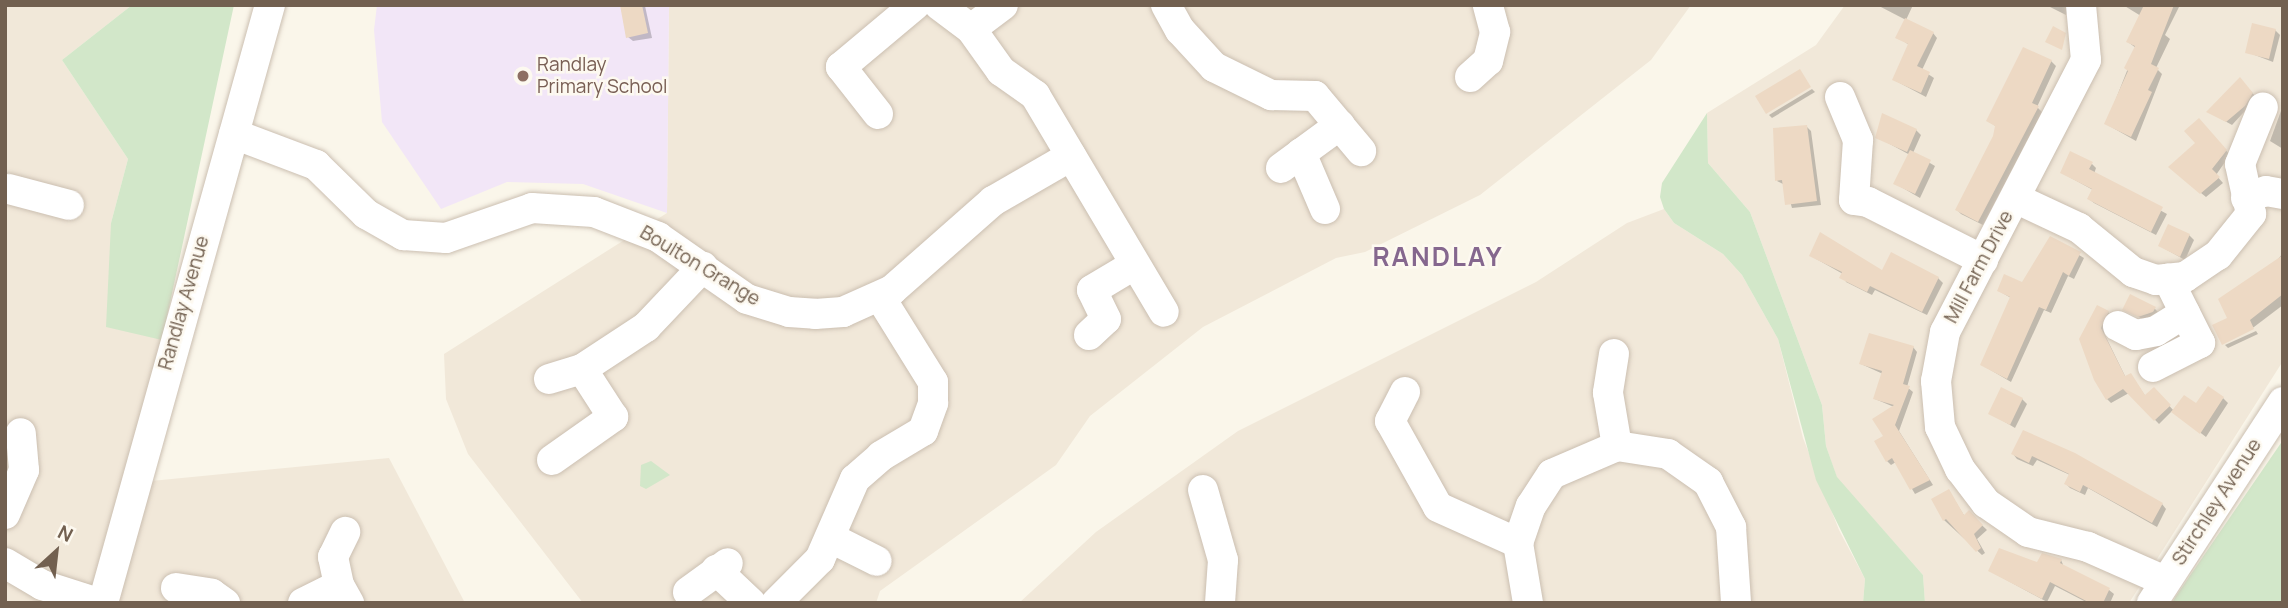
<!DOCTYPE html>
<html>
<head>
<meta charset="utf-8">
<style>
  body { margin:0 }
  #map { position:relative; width:2288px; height:608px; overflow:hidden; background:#faf6ea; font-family:Manrope,sans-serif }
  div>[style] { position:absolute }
  .residential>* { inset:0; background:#f1e8d9 }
  .education>* { inset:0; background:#f2e6f7 }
  .green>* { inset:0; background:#d2e7c9 }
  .shadow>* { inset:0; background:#0003 }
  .building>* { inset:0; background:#edd9c4 }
  .roads { filter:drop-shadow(0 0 2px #cbbfb1) drop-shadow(0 0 2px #cbbfb1) }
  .minor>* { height:30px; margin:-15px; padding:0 15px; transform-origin:15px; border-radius:15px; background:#fff }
  .dots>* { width:19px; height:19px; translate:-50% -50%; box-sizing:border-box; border:4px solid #fdf9f0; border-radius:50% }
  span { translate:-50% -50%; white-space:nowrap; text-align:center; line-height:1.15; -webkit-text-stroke:5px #fdf9f0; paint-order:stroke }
  .education-label { font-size:19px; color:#785e54 }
  .left { translate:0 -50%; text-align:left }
  .street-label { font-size:19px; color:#726050 }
  .district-label { font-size:26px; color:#85678e; font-weight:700; letter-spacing:2px }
  .frame { position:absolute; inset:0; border:7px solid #726050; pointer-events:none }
  .north { position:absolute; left:21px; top:517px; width:70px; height:70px; -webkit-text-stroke:5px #fdf9f0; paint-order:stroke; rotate:27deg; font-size:19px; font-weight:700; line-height:28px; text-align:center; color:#726050 }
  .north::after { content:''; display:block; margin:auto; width:24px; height:32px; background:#726050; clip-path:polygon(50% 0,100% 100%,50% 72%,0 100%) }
</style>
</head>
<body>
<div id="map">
  <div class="residential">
    <div style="clip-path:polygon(5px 5px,132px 5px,62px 60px,128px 159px,111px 223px,162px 340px,92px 603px,5px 603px)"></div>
    <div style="clip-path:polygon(669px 5px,1691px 5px,1651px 60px,1480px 195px,1365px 252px,1336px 258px,1203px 327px,1090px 416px,1056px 465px,880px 591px,876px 603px,583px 603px,468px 454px,446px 399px,444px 354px,667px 213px)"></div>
    <div style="clip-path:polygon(1845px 5px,2283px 5px,2283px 361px,2129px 603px,1925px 603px,1923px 575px,1837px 478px,1826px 446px,1822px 405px,1750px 212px,1708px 163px,1707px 113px,1816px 45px)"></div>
    <div style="clip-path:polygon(1664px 209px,1674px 223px,1723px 254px,1742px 275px,1778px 339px,1803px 438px,1839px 530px,1865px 579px,1863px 603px,1019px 603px,1096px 532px,1238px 431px,1536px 282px,1627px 223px)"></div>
    <div style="clip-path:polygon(389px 458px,465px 603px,115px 603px,151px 481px)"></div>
  </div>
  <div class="education">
    <div style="clip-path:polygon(377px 5px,669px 5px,667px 213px,583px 184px,507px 182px,441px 209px,382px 122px,374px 30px)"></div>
  </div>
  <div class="green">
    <div style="clip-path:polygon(132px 5px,234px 5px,162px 340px,106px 327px,111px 223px,128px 159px,62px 60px)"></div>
    <div style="clip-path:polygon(1707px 113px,1708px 163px,1750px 212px,1822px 405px,1826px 446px,1837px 477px,1923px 575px,1925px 603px,1863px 603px,1865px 579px,1816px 480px,1778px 339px,1742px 275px,1723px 254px,1674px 223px,1664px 209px,1660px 197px,1662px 183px)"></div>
    <div style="clip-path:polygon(2283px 440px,2283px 603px,2172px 603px,2176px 596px)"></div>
    <div style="clip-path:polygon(651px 461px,670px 475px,646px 489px,640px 486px,641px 465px)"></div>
  </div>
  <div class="shadow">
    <div style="clip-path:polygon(622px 5px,645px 6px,652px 38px,633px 41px,628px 37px)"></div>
    <div style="clip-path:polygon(1877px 5px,1913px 5px,1906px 20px)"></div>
    <div style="clip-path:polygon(2046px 5px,2070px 5px,2066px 15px)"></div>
    <div style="clip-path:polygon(2123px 5px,2180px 5px,2165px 35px,2170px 39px,2156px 68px,2162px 74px,2136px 141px,2106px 124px,2136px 48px,2128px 42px,2141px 16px)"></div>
    <div style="clip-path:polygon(2275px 30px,2280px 35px,2273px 62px,2247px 52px)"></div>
    <div style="clip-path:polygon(1933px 33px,1937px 38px,1922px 70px,1934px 78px,1926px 97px,1894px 80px,1909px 45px,1898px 37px)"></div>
    <div style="clip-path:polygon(2051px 61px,2056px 66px,2037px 107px,2042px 112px,1983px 225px,1961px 214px,1957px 210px,1994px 137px,1997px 127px,1988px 121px)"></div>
    <div style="clip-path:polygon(2240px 80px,2257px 98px,2232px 125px,2209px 112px)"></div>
    <div style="clip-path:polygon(1812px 89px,1815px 92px,1772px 118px,1769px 115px)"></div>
    <div style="clip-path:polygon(2282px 108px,2283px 108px,2283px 149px,2270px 141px)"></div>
    <div style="clip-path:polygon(2204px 125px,2230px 155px,2216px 175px,2223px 183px,2206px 197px,2175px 172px,2198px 144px)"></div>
    <div style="clip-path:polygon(1806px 126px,1811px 131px,1821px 205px,1792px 208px,1785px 185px,1777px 181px)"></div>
    <div style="clip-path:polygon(1916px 130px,1921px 135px,1913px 153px,1935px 166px,1920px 198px,1896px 184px,1910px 155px,1877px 137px)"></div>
    <div style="clip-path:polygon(2092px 164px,2096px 168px,2094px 174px,2167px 214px,2156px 235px,2094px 203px,2089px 199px,2093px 190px,2062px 173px)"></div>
    <div style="clip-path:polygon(2189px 235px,2194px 240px,2185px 260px,2160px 246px)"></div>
    <div style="clip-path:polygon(2051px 238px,2084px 258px,2074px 279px,2068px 276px,2051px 313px,2044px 310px,2011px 382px,1982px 365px,2011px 298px,1999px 291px,2023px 284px)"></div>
    <div style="clip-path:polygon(2283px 253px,2283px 305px,2254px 327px,2223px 342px,2229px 319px)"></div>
    <div style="clip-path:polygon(1811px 256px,1883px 272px,1938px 278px,1943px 283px,1927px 315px,1875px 290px,1872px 295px,1846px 282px,1843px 274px)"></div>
    <div style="clip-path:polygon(2154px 308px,2158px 312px,2144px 320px,2125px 309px)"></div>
    <div style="clip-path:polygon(2108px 312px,2112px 317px,2104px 333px,2126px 378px,2131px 375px,2146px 397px,2154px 389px,2174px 411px,2223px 398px,2228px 403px,2206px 437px,2172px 411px,2159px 424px,2129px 393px,2111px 403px,2107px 399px,2081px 339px)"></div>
    <div style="clip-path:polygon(2256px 331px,2258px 334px,2228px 348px,2225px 345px)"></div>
    <div style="clip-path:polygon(1913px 347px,1917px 352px,1907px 387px,1913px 392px,1899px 431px,1933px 485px,1915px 494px,1896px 462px,1891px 465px,1887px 461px,1885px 437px,1894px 407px,1875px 399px,1883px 374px,1861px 364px)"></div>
    <div style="clip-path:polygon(2022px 399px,2027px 404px,2015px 428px,1990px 413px)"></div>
    <div style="clip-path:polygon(2023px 432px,2162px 504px,2166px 509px,2157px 527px,2088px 488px,2085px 495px,2070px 488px,2066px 484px,2070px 475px,2037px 460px,2033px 466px,2017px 459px,2013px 454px)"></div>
    <div style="clip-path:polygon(1949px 491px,1965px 517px,1969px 513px,1987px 530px,1977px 539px,1985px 553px,1982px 555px,1944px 520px)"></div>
    <div style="clip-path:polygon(2061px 560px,2064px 567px,2109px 590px,2114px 594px,2110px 603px,2088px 603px,2055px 586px,2047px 602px,1990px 571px)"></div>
  </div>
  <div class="building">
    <div style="clip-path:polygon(620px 5px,642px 5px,648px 33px,626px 38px)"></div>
    <div style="clip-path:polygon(2144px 5px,2174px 5px,2151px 64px,2159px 68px,2148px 90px,2152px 92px,2131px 137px,2104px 124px,2128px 71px,2124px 68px,2135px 46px,2126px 42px)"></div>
    <div style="clip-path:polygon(1905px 18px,1934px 32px,1917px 66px,1930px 72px,1921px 93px,1892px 80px,1908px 44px,1895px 38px)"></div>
    <div style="clip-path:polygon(2252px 23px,2276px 29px,2269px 59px,2245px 53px)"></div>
    <div style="clip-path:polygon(2053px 26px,2066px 33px,2062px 50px,2045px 42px)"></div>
    <div style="clip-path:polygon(2023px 47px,2052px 60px,2032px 103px,2039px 106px,1978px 222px,1955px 210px,1993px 136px,1995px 126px,1986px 121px)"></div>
    <div style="clip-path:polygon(1800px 69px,1811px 87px,1766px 114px,1755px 96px)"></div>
    <div style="clip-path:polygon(2240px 77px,2253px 93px,2245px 106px,2226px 122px,2206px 112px)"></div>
    <div style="clip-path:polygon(1882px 113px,1917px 129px,1907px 152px,1875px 138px)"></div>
    <div style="clip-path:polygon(2199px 118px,2227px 150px,2212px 169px,2220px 177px,2200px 194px,2168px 167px,2195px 143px,2184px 131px)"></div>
    <div style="clip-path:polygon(1807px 125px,1817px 201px,1785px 205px,1782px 180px,1775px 181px,1773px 128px)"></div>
    <div style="clip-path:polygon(1910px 150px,1931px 160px,1915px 194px,1893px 184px)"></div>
    <div style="clip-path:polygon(2070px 151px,2093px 162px,2089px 169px,2163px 207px,2151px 232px,2087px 199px,2092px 189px,2060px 173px)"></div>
    <div style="clip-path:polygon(2168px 224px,2190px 234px,2180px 257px,2158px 246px)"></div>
    <div style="clip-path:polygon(1820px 232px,1882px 270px,1891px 252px,1939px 277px,1922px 312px,1870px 286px,1867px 292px,1839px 278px,1842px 272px,1809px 256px)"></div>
    <div style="clip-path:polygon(2050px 236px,2081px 252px,2069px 276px,2063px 272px,2046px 310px,2039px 307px,2007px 379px,1980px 365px,2010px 297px,1997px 291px,2004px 274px,2022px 282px)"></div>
    <div style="clip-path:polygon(2283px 255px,2283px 294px,2250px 320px,2254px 329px,2222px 345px,2212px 325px,2227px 318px,2218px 299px)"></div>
    <div style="clip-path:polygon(2130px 294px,2156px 307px,2153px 312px,2138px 317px,2122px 310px)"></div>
    <div style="clip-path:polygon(2097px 305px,2109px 311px,2101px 328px,2125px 376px,2131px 373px,2145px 395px,2154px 387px,2171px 405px,2154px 421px,2123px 389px,2106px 400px,2094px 380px,2079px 339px)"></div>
    <div style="clip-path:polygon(1869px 333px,1914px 346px,1903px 384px,1910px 386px,1895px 425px,1930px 480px,1910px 490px,1892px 458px,1886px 462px,1874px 441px,1883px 436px,1872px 419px,1894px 405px,1873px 399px,1882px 371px,1859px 364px)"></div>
    <div style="clip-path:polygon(2208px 386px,2224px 397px,2200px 434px,2171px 412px,2184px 395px,2196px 403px)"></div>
    <div style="clip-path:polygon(2001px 387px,2023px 398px,2010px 425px,1988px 414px)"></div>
    <div style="clip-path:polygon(2023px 430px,2075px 453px,2163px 503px,2152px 523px,2083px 485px,2080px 492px,2064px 484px,2069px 474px,2032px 456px,2029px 463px,2011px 454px)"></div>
    <div style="clip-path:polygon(1949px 489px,1964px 515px,1969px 510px,1983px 525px,1974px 534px,1981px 548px,1976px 552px,1946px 519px,1943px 521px,1931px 499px)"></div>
    <div style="clip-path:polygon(1999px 548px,2037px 562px,2042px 553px,2062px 559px,2060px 563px,2110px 588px,2103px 603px,2090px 603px,2050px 582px,2042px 599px,1988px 571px)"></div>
  </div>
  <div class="roads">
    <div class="minor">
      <div style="left:939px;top:5px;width:40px;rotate:37deg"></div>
      <div style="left:971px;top:29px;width:52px;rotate:54.5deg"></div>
      <div style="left:1001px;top:71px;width:42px;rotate:35.2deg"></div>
      <div style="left:1035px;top:95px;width:252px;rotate:59.3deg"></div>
      <div style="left:1166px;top:5px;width:29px;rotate:61deg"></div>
      <div style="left:1180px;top:30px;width:50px;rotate:47.4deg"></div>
      <div style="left:1214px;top:67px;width:64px;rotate:26.2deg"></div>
      <div style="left:1271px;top:95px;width:44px;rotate:1.3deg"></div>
      <div style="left:1315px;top:96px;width:72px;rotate:50.1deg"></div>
      <div style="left:2081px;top:5px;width:55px;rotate:84.8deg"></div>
      <div style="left:2086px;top:60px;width:306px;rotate:117.4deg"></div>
      <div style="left:1945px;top:332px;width:50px;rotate:100.4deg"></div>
      <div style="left:1936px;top:381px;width:46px;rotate:85deg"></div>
      <div style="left:1940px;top:427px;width:47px;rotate:64.5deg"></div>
      <div style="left:1960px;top:469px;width:43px;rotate:52.6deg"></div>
      <div style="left:1986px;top:503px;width:51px;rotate:34.6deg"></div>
      <div style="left:2028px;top:532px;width:62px;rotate:14deg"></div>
      <div style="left:2088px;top:547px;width:84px;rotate:23.8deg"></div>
      <div style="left:971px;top:29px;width:40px;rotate:-37deg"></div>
      <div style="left:1470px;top:77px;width:24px;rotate:-42deg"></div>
      <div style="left:1488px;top:61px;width:30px;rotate:-76deg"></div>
      <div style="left:1495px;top:32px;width:28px;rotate:-105deg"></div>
      <div style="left:1840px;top:97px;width:47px;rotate:67.3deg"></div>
      <div style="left:1858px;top:140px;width:60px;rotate:93.8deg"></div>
      <div style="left:1854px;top:200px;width:14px;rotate:8deg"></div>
      <div style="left:1868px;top:202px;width:129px;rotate:26.8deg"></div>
      <div style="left:878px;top:114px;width:60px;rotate:-128.2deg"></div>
      <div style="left:841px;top:67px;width:97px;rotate:-40deg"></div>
      <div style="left:234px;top:134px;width:88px;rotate:20.7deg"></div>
      <div style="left:316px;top:165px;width:70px;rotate:44.4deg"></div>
      <div style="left:366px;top:214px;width:43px;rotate:29.6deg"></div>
      <div style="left:403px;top:235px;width:43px;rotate:4deg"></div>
      <div style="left:446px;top:238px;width:91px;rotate:-19.2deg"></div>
      <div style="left:532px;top:208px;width:62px;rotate:3.7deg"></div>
      <div style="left:594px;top:212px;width:69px;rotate:21.3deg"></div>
      <div style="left:658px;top:237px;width:108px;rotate:34.9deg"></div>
      <div style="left:747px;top:299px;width:44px;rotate:17.2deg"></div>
      <div style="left:789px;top:312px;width:26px;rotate:4deg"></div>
      <div style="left:815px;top:314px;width:28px;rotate:-4deg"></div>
      <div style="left:843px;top:312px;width:54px;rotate:-24.2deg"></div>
      <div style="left:892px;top:290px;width:135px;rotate:-41.4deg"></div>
      <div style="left:993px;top:201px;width:90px;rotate:-30deg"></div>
      <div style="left:1301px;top:153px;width:61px;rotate:66.8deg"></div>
      <div style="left:1281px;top:168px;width:73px;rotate:-36.1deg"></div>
      <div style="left:9px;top:189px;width:62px;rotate:14.9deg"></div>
      <div style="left:2015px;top:198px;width:71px;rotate:25.1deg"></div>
      <div style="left:2079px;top:228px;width:70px;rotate:39.2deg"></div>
      <div style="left:2133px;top:272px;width:24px;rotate:19deg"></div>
      <div style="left:2156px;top:280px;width:29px;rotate:-6deg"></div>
      <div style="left:2185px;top:277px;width:40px;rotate:-34deg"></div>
      <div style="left:2218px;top:255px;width:53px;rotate:-51.2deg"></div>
      <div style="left:2251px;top:214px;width:51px;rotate:-102.4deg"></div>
      <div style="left:2240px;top:164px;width:61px;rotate:-68deg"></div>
      <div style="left:2246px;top:198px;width:21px;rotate:-19deg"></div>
      <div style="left:2266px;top:191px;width:17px;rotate:10deg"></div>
      <div style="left:2118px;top:326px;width:20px;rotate:27deg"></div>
      <div style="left:2136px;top:335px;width:20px;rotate:-11deg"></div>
      <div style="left:2156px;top:331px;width:34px;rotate:-32deg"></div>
      <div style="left:1089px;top:335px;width:23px;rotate:-43deg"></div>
      <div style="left:1106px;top:319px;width:32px;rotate:-116deg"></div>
      <div style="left:1092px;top:290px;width:49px;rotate:-30.8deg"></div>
      <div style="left:1614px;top:354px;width:39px;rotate:99deg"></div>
      <div style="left:1608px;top:393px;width:54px;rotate:80.4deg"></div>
      <div style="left:2153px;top:367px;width:53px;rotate:-27.1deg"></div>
      <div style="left:2200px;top:343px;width:72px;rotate:-116.6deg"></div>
      <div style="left:549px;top:379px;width:34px;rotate:-17deg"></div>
      <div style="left:582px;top:369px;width:77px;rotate:-33.3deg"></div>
      <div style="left:646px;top:327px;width:83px;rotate:-46.5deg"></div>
      <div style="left:1405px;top:392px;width:33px;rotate:117deg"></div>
      <div style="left:1390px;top:421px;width:98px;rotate:60.8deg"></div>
      <div style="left:1438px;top:507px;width:88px;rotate:24.2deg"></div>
      <div style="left:552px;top:460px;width:75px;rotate:-35.2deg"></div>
      <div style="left:613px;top:417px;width:57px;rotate:-122.9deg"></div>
      <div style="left:1203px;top:490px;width:73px;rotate:74.1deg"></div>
      <div style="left:1223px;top:560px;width:43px;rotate:94deg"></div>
      <div style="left:5px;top:514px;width:48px;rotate:-66.6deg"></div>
      <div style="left:24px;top:470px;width:37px;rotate:-95deg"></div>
      <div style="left:831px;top:538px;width:51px;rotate:26.6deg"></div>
      <div style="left:5px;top:563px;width:43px;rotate:30.7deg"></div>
      <div style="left:42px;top:585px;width:59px;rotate:17.8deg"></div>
      <div style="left:716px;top:570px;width:48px;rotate:43.3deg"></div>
      <div style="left:339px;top:585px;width:29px;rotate:-102deg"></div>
      <div style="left:333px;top:557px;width:28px;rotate:-64deg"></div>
      <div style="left:176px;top:588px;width:36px;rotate:9deg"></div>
      <div style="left:212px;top:594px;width:16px;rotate:35deg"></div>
      <div style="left:688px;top:592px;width:49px;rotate:-35.9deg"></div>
      <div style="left:103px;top:603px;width:621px;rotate:-74.4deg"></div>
      <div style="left:303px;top:603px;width:40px;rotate:-26.6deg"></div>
      <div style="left:339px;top:585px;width:21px;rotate:61deg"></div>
      <div style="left:776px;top:603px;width:62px;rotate:-45deg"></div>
      <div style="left:820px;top:559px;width:87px;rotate:-66.4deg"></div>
      <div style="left:855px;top:479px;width:35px;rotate:-41deg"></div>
      <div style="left:881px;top:456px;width:49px;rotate:-30.8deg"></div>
      <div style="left:923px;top:431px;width:30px;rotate:-70deg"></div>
      <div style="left:933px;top:403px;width:21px;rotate:-90deg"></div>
      <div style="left:933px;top:382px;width:100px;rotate:-121.9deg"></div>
      <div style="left:1528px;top:603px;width:61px;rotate:-99.5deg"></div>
      <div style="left:1518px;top:543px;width:39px;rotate:-71deg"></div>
      <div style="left:1531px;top:506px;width:38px;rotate:-57deg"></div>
      <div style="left:1552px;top:474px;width:71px;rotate:-23.3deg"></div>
      <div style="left:1617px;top:446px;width:52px;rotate:8.9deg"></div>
      <div style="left:1668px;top:454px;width:49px;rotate:35deg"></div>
      <div style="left:1708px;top:482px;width:51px;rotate:62.9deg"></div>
      <div style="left:1731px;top:527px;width:76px;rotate:86.2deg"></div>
      <div style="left:2152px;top:603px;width:240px;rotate:-56.9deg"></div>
    </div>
  </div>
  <div class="dots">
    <div style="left:523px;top:76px;background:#8d6e63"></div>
  </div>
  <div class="education-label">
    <span class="left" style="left:537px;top:76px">Randlay<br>Primary School</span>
  </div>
  <div class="street-label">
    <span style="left:700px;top:266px;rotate:31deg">Boulton Grange</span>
    <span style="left:1979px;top:267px;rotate:-62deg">Mill Farm Drive</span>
    <span style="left:184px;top:303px;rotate:-74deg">Randlay Avenue</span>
    <span style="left:2217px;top:502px;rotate:-57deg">Stirchley Avenue</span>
  </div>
  <div class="district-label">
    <span style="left:1438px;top:257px">RANDLAY</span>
  </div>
  <div class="frame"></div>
  <div class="north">N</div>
</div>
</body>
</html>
